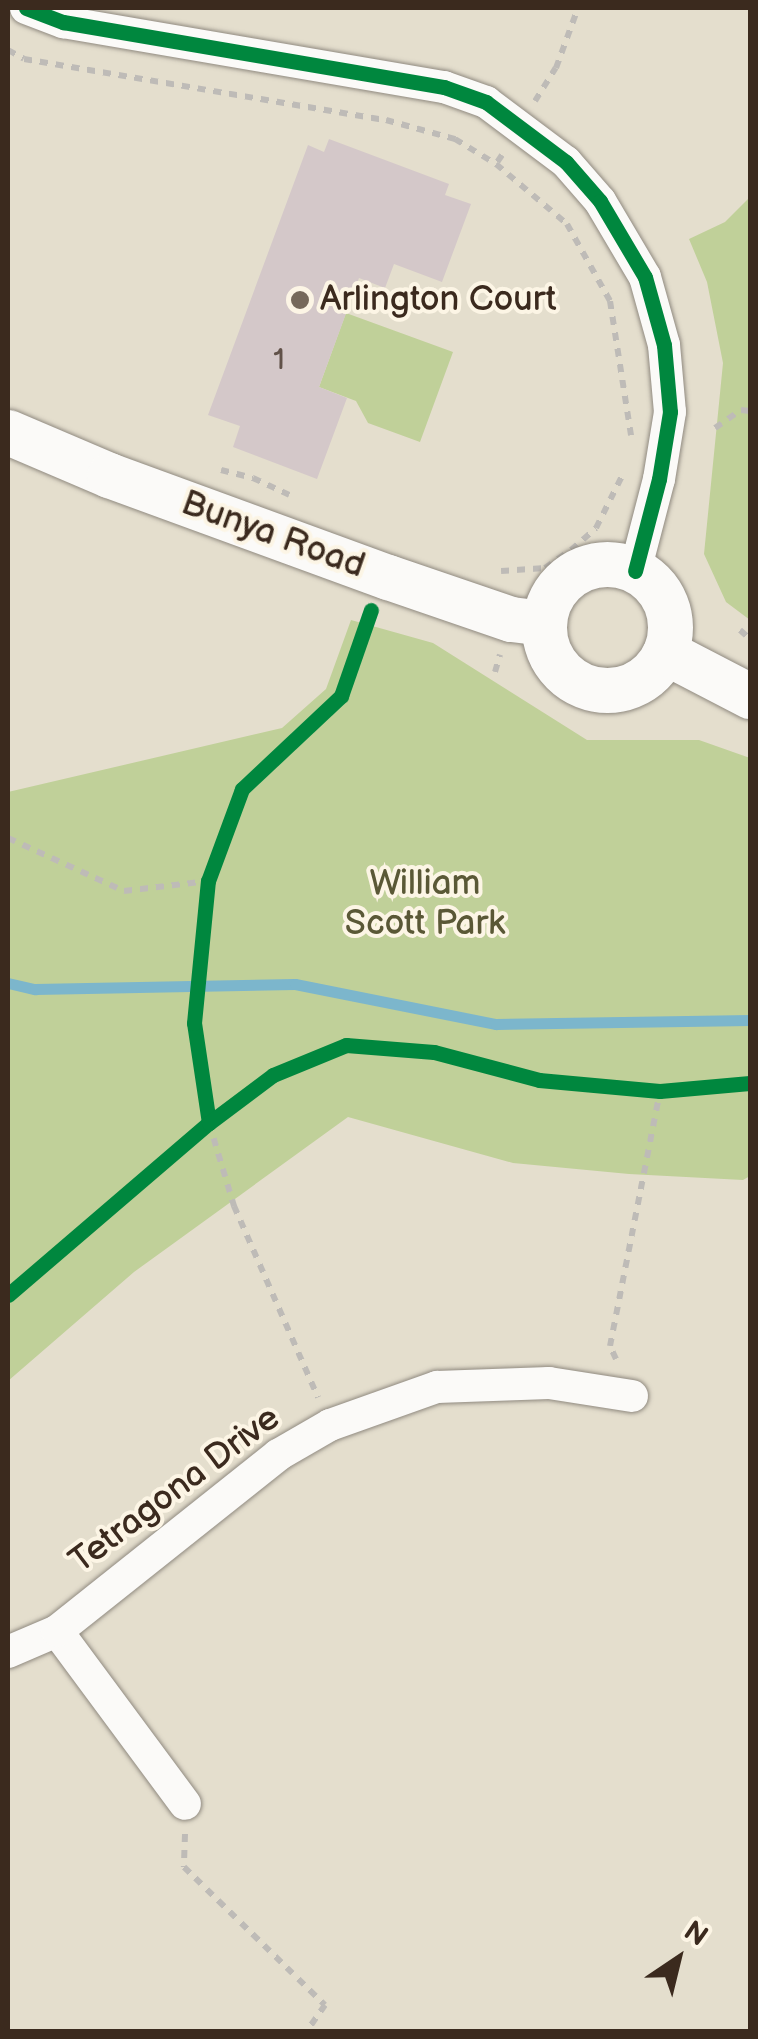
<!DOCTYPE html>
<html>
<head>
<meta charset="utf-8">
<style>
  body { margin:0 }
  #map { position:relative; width:758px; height:2039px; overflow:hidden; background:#e4decd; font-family:"Balsamiq Sans",sans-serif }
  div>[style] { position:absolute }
  .green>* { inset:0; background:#c0d099 }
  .stream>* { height:11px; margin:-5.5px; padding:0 5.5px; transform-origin:5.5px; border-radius:5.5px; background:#7cb6cc }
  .building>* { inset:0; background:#d4c8c9 }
  .path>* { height:6px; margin-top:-3px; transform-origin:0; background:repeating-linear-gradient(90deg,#bebbb7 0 8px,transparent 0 16px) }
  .roads { filter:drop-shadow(0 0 2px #908a80) drop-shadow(0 0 2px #908a80) }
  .street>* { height:32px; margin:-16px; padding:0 16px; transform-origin:16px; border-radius:16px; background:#fbfaf8 }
  .secondary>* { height:45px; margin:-22.5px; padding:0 22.5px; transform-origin:22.5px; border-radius:22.5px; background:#fbfaf8 }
  .secondary>.ring { margin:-22.5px; padding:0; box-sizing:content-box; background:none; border:45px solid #fbfaf8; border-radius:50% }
  .cycleway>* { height:15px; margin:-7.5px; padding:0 7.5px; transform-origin:7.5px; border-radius:7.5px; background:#00873e }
  .dots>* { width:28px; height:28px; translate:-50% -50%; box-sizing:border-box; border:5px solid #fcf5e5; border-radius:50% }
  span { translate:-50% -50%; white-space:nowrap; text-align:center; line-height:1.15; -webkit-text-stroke:8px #fcf5e5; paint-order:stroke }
  .number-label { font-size:30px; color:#615249 }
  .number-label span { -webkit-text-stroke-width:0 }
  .poi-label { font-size:35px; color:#3b2a1e }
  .left { translate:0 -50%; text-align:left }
  .street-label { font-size:35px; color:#3b2a1e }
  .park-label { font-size:35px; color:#5a5836 }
  .frame { position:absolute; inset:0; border:10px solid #3b2a1e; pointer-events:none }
  .north { position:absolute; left:628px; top:1909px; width:100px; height:100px; -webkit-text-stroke:8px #fcf5e5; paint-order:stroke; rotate:35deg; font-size:28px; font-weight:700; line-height:40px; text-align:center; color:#3b2a1e }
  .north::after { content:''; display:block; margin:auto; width:35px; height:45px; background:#3b2a1e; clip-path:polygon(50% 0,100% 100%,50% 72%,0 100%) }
</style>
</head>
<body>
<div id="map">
  <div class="green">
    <div style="clip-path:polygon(750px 197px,750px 620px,726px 602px,704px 554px,723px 363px,707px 282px,689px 239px,725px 222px)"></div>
    <div style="clip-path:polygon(346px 313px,453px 352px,420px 442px,368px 423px,356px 401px,319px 387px)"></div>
    <div style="clip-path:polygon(351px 620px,433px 643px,587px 740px,699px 740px,750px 758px,750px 1176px,743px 1180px,629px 1174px,513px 1163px,348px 1117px,134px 1272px,8px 1381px,8px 792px,282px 728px,326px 689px)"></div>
  </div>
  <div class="stream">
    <div style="left:8px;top:983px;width:28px;rotate:13deg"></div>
    <div style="left:35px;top:989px;width:260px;rotate:-1.1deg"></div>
    <div style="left:295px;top:984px;width:205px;rotate:11.3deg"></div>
    <div style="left:496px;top:1024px;width:254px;rotate:-0.9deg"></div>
  </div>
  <div class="building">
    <div style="clip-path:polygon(329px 139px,449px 184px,445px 195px,471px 204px,442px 282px,394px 264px,385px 288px,359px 278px,319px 387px,347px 398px,317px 479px,233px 447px,240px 426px,208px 415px,308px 145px,324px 152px)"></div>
  </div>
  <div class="path">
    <div style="left:8px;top:50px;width:18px;rotate:29deg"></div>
    <div style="left:24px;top:59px;width:367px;rotate:9.6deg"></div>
    <div style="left:386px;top:120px;width:72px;rotate:15.4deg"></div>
    <div style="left:455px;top:139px;width:48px;rotate:31.4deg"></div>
    <div style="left:535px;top:101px;width:39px;rotate:-58deg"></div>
    <div style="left:556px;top:68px;width:64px;rotate:-69.9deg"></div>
    <div style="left:502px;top:155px;width:11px;rotate:124deg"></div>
    <div style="left:496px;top:164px;width:93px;rotate:40.2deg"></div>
    <div style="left:567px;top:224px;width:88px;rotate:60.8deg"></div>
    <div style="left:610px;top:301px;width:136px;rotate:81.1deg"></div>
    <div style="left:715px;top:428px;width:32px;rotate:-35deg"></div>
    <div style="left:741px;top:410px;width:9px;rotate:6deg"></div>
    <div style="left:221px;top:470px;width:33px;rotate:14deg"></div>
    <div style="left:253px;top:478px;width:40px;rotate:25deg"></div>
    <div style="left:501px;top:571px;width:44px;rotate:-3.9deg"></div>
    <div style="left:545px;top:568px;width:32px;rotate:-35deg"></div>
    <div style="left:571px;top:550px;width:33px;rotate:-41deg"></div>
    <div style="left:596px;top:528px;width:58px;rotate:-63.4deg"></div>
    <div style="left:740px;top:630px;width:13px;rotate:42deg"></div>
    <div style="left:495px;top:672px;width:18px;rotate:-74deg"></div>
    <div style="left:8px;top:838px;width:128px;rotate:24.6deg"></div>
    <div style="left:124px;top:891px;width:85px;rotate:-6.8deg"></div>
    <div style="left:209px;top:1123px;width:87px;rotate:73.2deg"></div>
    <div style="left:234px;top:1206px;width:209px;rotate:66.3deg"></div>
    <div style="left:616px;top:1359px;width:14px;rotate:-115deg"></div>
    <div style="left:610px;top:1346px;width:260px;rotate:-78.9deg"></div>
    <div style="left:185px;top:1834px;width:33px;rotate:92deg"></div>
    <div style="left:184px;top:1867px;width:197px;rotate:44.4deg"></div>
    <div style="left:325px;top:2005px;width:33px;rotate:125deg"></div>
  </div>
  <div class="roads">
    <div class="street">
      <div style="left:26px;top:8px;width:40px;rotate:21deg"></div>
      <div style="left:63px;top:22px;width:387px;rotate:9.7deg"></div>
      <div style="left:444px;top:87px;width:45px;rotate:19.7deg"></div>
      <div style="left:486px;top:102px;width:100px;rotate:36.9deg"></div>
      <div style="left:566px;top:162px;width:52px;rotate:48.9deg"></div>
      <div style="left:600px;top:201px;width:88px;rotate:59.4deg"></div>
      <div style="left:645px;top:277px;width:71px;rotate:74.4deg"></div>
      <div style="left:664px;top:345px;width:67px;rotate:84.9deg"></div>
      <div style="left:670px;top:412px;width:68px;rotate:99.3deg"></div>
      <div style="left:659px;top:479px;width:95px;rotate:104.6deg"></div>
      <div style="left:57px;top:1631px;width:215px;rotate:53.5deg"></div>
      <div style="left:8px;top:1652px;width:53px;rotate:-23.2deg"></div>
      <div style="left:57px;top:1631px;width:283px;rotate:-38.5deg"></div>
      <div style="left:278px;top:1455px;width:60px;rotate:-30deg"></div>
      <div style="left:330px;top:1425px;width:114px;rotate:-19.6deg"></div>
      <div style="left:437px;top:1387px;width:112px;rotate:-2deg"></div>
      <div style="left:549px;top:1383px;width:84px;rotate:8.9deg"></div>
    </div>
    <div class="secondary">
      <div style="left:8px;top:432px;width:110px;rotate:23.1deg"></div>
      <div style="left:109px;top:475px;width:297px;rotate:20.1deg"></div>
      <div style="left:388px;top:577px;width:130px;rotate:18.9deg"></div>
      <div style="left:511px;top:619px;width:33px;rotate:7deg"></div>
      <div class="ring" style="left:544px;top:564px;width:81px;height:81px"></div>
      <div style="left:665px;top:652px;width:96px;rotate:27.4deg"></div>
    </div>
  </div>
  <div class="cycleway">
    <div style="left:26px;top:8px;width:40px;rotate:21deg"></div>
    <div style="left:63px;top:22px;width:387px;rotate:9.7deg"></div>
    <div style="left:444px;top:87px;width:45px;rotate:19.7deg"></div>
    <div style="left:486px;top:102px;width:100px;rotate:36.9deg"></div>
    <div style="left:566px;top:162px;width:52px;rotate:48.9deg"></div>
    <div style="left:600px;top:201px;width:88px;rotate:59.4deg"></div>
    <div style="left:645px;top:277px;width:71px;rotate:74.4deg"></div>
    <div style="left:664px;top:345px;width:67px;rotate:84.9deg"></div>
    <div style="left:670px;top:412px;width:68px;rotate:99.3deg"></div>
    <div style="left:659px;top:479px;width:95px;rotate:104.6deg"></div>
    <div style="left:209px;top:1123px;width:101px;rotate:-98.5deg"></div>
    <div style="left:194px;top:1023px;width:143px;rotate:-84.4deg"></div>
    <div style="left:208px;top:881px;width:98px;rotate:-69.7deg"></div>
    <div style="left:242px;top:789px;width:136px;rotate:-43.2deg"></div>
    <div style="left:341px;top:696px;width:91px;rotate:-70.8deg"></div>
    <div style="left:8px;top:1295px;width:265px;rotate:-40.6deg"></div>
    <div style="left:209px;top:1123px;width:80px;rotate:-36.9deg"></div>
    <div style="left:273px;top:1075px;width:79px;rotate:-22.3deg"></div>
    <div style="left:346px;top:1045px;width:88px;rotate:4.5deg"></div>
    <div style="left:434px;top:1052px;width:109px;rotate:14.9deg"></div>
    <div style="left:539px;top:1080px;width:121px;rotate:5.2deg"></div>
    <div style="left:660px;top:1091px;width:90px;rotate:-5.1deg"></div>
  </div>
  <div class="dots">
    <div style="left:300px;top:300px;background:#76695b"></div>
  </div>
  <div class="number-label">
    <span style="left:279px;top:360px">1</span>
  </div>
  <div class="poi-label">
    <span class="left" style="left:320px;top:300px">Arlington Court</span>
  </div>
  <div class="street-label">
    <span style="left:273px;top:535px;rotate:20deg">Bunya Road</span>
    <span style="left:175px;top:1490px;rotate:-37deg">Tetragona Drive</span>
  </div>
  <div class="park-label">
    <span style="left:425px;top:904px">William<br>Scott Park</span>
  </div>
  <div class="frame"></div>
  <div class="north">N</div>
</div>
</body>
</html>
